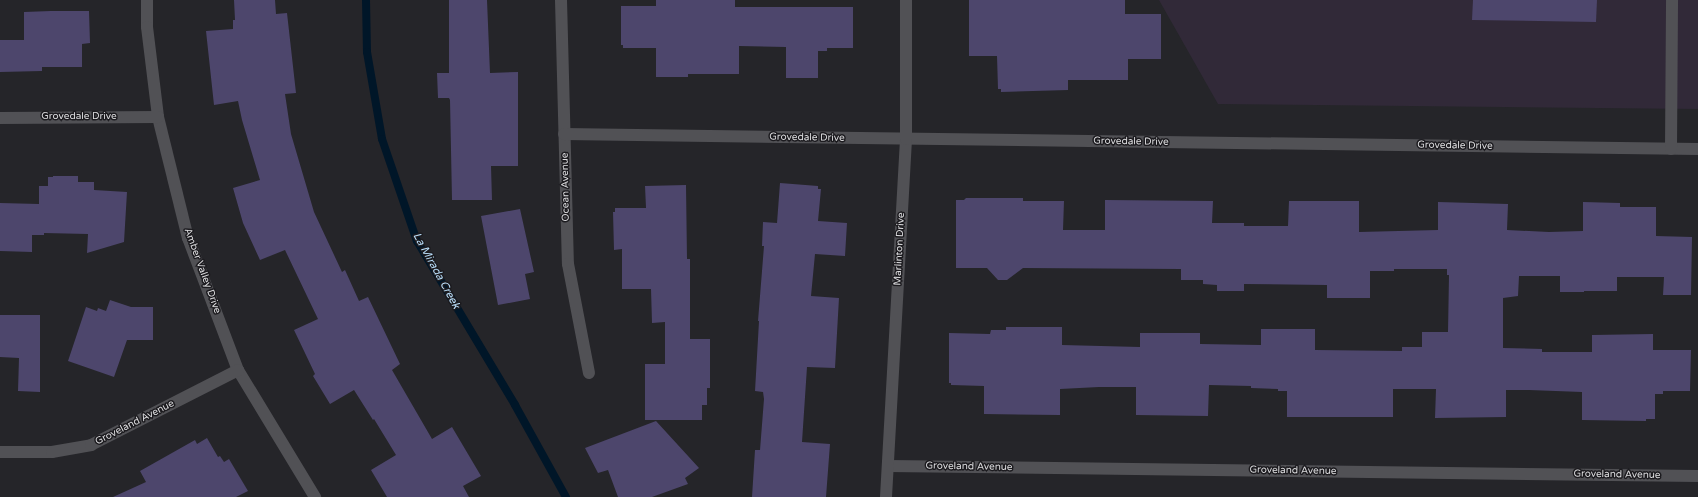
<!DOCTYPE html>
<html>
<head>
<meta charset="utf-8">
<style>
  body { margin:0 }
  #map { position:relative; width:1698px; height:497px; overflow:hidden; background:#252529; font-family:"Varela Round",sans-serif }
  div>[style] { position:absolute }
  .education>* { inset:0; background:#312938 }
  .stream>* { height:8px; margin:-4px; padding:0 4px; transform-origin:4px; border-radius:4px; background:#001628 }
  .building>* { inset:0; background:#4d466c }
  .street>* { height:12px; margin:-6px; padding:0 6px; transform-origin:6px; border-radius:6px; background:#515155 }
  span { translate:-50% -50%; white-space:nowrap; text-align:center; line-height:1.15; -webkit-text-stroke:3px #1c1b1f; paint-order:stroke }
  .street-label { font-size:10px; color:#dedee0 }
  .water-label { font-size:11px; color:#badffb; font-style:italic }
</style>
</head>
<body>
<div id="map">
  <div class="education">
    <div style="clip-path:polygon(1159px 0,1698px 0,1698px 109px,1218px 104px)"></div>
  </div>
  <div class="stream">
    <div style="left:366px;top:0;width:52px;rotate:88.9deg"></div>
    <div style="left:367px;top:52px;width:88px;rotate:80.2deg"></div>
    <div style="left:382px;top:139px;width:108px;rotate:71.1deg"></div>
    <div style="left:417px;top:241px;width:191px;rotate:59.1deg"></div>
    <div style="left:515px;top:405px;width:105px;rotate:61deg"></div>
  </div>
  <div class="building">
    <div style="clip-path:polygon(234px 0,275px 0,276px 14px,287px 13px,296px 93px,285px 94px,291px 134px,314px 212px,342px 272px,345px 270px,359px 301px,368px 297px,400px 364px,392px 370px,432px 439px,452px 427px,481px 476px,463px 486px,469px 497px,387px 497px,371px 470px,396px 455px,374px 419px,373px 420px,354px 390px,330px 404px,313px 376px,315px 374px,294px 330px,318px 319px,285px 250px,260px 260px,243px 223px,233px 188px,260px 180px,242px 120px,238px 101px,214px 105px,206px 31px,233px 29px,233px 20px,235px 20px)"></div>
    <div style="clip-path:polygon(449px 0,487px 0,490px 73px,518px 72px,518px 166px,491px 166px,492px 200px,452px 200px,450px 100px,449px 98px,438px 98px,437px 73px,449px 73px)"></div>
    <div style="clip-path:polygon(656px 0,735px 0,735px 7px,853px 7px,853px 48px,827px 48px,827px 51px,818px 51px,818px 78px,786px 78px,786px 47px,739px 46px,739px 74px,688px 74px,688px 77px,656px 77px,656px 48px,623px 48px,623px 45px,621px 45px,621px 6px,656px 6px)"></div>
    <div style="clip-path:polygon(969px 0,1125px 0,1125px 14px,1161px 14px,1161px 59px,1128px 59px,1128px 80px,1068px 80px,1068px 90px,1001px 92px,1001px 89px,998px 89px,997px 56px,969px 56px)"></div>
    <div style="clip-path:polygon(1473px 0,1597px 0,1596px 22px,1472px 20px)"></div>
    <div style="clip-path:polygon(51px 11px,89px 11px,90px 43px,82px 44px,82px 67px,42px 67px,42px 71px,0 72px,0 40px,24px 40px,24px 12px)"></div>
    <div style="clip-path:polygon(53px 176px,78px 176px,78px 182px,94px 182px,94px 190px,127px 192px,124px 242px,87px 253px,88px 234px,44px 233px,44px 235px,32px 235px,32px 252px,0 251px,0 203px,39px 204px,39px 186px,48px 186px,48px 177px,53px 177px)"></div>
    <div style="clip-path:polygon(780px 183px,818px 186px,818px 189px,821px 189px,818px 221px,847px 223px,845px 256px,815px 254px,811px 296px,839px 298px,835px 368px,807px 367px,802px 442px,830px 444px,826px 497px,752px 497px,755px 450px,760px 450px,764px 399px,763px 392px,755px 391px,759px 321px,758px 321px,764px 246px,762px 246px,763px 222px,777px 223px)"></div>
    <div style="clip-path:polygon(686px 185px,687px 259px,690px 259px,690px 339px,710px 339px,710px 388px,707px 388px,707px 405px,702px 405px,702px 420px,645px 420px,645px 364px,665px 364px,665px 322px,652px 323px,651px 289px,622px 289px,622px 249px,614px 250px,613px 212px,615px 212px,615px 208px,646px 208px,645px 186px)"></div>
    <div style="clip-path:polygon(966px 198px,1023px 198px,1023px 201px,1064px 201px,1063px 230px,1105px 230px,1105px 200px,1213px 201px,1212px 223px,1244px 223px,1244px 226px,1288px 226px,1289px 201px,1359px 201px,1359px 232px,1438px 230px,1438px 202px,1508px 204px,1507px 230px,1549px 232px,1583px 231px,1583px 202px,1620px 203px,1620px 207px,1656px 207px,1656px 236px,1692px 237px,1691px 295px,1663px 295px,1664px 277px,1617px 277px,1617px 291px,1584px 291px,1584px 292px,1560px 292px,1560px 276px,1519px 276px,1518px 296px,1503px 298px,1503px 348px,1542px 349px,1542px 352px,1592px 352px,1592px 335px,1653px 334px,1653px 350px,1691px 350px,1690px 391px,1663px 391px,1663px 394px,1655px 394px,1655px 419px,1646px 419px,1646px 421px,1582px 420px,1582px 392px,1529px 390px,1506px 390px,1506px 417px,1435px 418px,1436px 389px,1393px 389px,1393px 417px,1287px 417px,1287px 391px,1278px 391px,1278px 389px,1251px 388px,1251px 386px,1209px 385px,1208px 416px,1136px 415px,1136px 387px,1099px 387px,1060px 389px,1060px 415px,984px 414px,984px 386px,951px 385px,951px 383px,949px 383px,949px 333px,990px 334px,991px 330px,1006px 330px,1006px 327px,1062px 327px,1062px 345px,1140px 347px,1140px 333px,1200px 333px,1200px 344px,1261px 345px,1261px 329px,1315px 329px,1315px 350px,1402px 351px,1402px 347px,1422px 347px,1422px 332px,1448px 332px,1449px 275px,1447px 275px,1447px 269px,1394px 269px,1394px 271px,1370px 271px,1370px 298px,1327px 298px,1327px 285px,1244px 284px,1244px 291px,1217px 291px,1217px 285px,1203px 284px,1203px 280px,1181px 280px,1181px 269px,1023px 268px,1007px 280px,998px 280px,987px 268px,956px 268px,956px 200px,964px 200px)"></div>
    <div style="clip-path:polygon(520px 209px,534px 272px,525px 274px,530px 299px,498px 305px,481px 216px)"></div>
    <div style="clip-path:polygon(110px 300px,131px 307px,153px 307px,153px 340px,127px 340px,114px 377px,68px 361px,86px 307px,97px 311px,98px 308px,106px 311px)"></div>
    <div style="clip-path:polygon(0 315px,40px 315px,40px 392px,18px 391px,19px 358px,0 357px)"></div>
    <div style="clip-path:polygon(656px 421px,699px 468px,685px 478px,688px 484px,652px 497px,618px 497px,608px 470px,598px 473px,585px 448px)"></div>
    <div style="clip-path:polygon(207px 438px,218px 457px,220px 456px,224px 462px,229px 459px,248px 491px,236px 497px,113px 497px,146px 482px,140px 471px,195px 440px,197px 444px)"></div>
  </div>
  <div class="street">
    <div style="left:147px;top:0;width:27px;rotate:90deg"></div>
    <div style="left:147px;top:27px;width:91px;rotate:83deg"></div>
    <div style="left:158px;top:117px;width:125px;rotate:76.1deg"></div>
    <div style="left:188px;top:238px;width:141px;rotate:69.3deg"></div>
    <div style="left:238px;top:370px;width:149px;rotate:58.8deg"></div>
    <div style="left:561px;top:0;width:264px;rotate:88.5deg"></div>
    <div style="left:568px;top:264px;width:111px;rotate:79.1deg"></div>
    <div style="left:0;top:118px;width:158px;rotate:-0.4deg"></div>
    <div style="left:564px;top:134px;width:1134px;rotate:0.76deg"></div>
    <div style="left:1671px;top:149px;width:149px;rotate:-89.6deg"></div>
    <div style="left:0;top:452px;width:52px"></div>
    <div style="left:52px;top:452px;width:40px;rotate:-10deg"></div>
    <div style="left:91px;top:445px;width:165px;rotate:-27deg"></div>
    <div style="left:888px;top:466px;width:810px;rotate:0.71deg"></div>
    <div style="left:886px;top:497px;width:359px;rotate:-86.8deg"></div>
    <div style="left:906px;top:139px;width:139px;rotate:-90deg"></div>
  </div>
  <div class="street-label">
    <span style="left:79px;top:117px">Grovedale Drive</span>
    <span style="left:807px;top:138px;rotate:1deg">Grovedale Drive</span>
    <span style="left:1131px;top:142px;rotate:1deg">Grovedale Drive</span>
    <span style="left:1455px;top:146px;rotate:1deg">Grovedale Drive</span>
    <span style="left:566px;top:187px;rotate:-91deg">Ocean Avenue</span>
    <span style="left:900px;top:249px;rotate:-87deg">Marlinton Drive</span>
    <span style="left:202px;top:271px;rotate:70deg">Amber Valley Drive</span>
    <span style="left:135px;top:423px;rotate:-27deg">Groveland Avenue</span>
    <span style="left:969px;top:467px;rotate:1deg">Groveland Avenue</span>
    <span style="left:1293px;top:471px;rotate:1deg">Groveland Avenue</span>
    <span style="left:1617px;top:475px;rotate:1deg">Groveland Avenue</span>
  </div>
  <div class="water-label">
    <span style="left:436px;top:271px;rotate:61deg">La Mirada Creek</span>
  </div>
</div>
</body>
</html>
